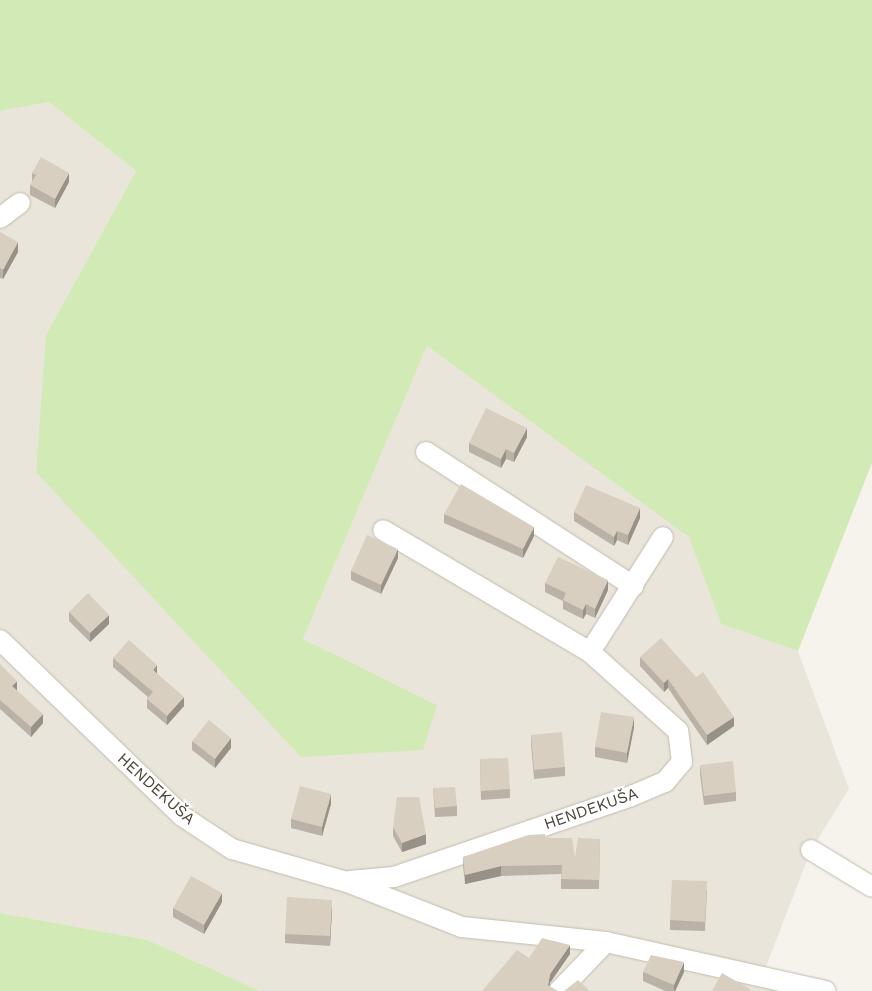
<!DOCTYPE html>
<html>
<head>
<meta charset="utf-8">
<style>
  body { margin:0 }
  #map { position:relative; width:872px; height:991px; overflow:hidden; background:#f6f3ec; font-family:"Work Sans",sans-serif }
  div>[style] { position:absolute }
  .residential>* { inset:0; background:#eae5da }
  .green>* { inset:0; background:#d2eab5 }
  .roads { filter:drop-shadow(0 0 1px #c2bbae) drop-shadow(0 0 1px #c2bbae) }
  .minor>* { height:20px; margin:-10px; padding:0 10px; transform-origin:10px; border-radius:10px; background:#fff }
  .wall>* { inset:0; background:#bab2a6 }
  .shaded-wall>* { inset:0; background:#979187 }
  .building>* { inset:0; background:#d8cfc1 }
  span { translate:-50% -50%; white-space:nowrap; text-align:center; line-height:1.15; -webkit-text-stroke:4px #fff; paint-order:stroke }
  .street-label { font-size:16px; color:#4b4439 }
</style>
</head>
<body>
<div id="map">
  <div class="residential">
    <div style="clip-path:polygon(49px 102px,136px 171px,46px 335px,301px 757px,436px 705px,303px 639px,427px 346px,690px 537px,721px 624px,798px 651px,849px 789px,811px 850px,762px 977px,826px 991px,260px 991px,148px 940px,0 913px,0 111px)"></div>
  </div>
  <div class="green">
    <div style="clip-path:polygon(0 0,872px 0,872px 463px,798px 651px,721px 624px,689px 537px,427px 346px,303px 639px,437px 705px,423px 750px,301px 757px,36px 472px,46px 335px,136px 171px,49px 102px,0 111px)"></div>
    <div style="clip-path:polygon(0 913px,148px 940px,260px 991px,0 991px)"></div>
  </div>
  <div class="roads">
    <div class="minor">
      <div style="left:0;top:218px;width:25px;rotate:-37deg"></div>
      <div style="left:426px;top:452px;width:247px;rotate:32.9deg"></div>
      <div style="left:0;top:640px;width:253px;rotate:44deg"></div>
      <div style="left:182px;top:816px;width:60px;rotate:33.4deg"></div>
      <div style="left:232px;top:849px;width:120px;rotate:16deg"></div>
      <div style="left:347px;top:882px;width:123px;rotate:21.4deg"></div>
      <div style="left:462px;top:927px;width:145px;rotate:5.9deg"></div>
      <div style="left:606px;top:942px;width:225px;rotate:12.6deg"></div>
      <div style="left:590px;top:652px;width:136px;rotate:-57.6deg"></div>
      <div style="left:811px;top:850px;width:71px;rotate:31.2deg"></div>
      <div style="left:350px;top:881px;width:44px;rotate:-5.2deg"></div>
      <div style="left:394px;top:877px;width:248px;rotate:-18.8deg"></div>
      <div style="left:629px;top:797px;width:39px;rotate:-23deg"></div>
      <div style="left:665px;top:782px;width:26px;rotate:-50deg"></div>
      <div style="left:682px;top:762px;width:31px;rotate:-97deg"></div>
      <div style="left:678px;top:731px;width:118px;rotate:-138.1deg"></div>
      <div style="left:590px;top:652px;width:240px;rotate:-149.5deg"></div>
      <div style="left:559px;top:991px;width:68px;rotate:-46.2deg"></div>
    </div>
  </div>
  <div class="wall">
    <div style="clip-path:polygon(32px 173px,69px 182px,55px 208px,30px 195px,30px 185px,32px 182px)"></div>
    <div style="clip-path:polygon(0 232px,18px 252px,3px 279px,0 278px)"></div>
    <div style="clip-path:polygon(527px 437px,514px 462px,506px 459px,501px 468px,469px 452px,469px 443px)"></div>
    <div style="clip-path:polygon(574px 512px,640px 518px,628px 545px,617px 540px,614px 546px,574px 521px)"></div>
    <div style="clip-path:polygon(444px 514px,534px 536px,523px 558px,444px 523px)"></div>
    <div style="clip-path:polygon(398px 558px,381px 594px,351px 580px,351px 571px)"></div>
    <div style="clip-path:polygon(545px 583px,608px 590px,595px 618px,586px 614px,583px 619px,563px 609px,563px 601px,545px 592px)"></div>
    <div style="clip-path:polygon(69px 612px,109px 624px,90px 642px,69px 621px)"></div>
    <div style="clip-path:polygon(640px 657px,734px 726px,707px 745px,668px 688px,664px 692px,640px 666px)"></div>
    <div style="clip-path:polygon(113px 658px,157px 674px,184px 706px,167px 725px,147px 708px,147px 699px,148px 697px,113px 667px)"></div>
    <div style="clip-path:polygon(0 664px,17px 691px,43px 723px,31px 737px,0 709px)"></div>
    <div style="clip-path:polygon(634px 727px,627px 763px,595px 757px,595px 747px)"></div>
    <div style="clip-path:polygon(531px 735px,565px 767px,565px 776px,534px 779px,531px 744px)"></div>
    <div style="clip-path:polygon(192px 741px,231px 748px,215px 768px,192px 750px)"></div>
    <div style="clip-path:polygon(480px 759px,510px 789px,510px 798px,481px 800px)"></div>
    <div style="clip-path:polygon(700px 765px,736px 792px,736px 801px,704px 805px,700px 774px)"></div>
    <div style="clip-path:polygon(433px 788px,457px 806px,457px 816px,435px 817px)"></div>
    <div style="clip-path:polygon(331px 804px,322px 836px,291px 828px,291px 819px)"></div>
    <div style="clip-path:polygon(393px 827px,426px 844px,402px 852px,393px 836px)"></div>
    <div style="clip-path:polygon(545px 838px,575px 857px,600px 839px,599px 889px,561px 889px,561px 874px,501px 876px,465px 884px,463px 866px,463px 857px)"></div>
    <div style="clip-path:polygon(707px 890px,705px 931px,670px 930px,670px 920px)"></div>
    <div style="clip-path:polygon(222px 902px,204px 934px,173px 917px,173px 908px)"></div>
    <div style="clip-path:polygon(332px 909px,330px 946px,285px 943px,285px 934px)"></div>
    <div style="clip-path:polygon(643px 972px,684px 972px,675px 991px,665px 991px,643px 981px)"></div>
  </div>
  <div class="shaded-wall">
    <div style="clip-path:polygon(69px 173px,69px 182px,55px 208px,55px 199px)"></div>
    <div style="clip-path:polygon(18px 242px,18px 252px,3px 279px,3px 270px)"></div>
    <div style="clip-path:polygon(527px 428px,527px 437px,514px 462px,514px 453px)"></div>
    <div style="clip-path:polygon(506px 449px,506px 459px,501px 468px,501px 459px)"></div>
    <div style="clip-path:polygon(640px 508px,640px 518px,628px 545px,628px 535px)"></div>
    <div style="clip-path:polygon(534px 527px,534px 536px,523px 558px,523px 549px)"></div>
    <div style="clip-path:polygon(617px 531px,617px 540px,614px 546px,614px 537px)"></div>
    <div style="clip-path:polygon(398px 549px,398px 558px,381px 594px,381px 585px)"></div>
    <div style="clip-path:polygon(608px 580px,608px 590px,595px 618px,595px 609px)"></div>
    <div style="clip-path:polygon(586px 604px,586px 614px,583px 619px,583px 610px)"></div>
    <div style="clip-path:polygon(109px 615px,109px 624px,90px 642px,90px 633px)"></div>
    <div style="clip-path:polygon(157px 665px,157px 674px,153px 670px)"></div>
    <div style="clip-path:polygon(668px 679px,668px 688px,664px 692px,664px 683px)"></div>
    <div style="clip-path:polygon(17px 681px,17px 691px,12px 686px)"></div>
    <div style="clip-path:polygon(184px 697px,184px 706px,167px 725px,167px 716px)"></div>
    <div style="clip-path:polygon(43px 714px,43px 723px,31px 737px,31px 727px)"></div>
    <div style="clip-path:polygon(634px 717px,634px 727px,627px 763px,627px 753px)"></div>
    <div style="clip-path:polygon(734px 717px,734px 726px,707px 745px,707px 735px)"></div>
    <div style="clip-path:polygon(231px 738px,231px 748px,215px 768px,215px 759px)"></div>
    <div style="clip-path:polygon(331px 794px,331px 804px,322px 836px,322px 827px)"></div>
    <div style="clip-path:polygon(426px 834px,426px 844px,402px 852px,402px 843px)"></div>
    <div style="clip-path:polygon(501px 866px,501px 876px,465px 884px,465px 875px)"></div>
    <div style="clip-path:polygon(222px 893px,222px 902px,204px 934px,204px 925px)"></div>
    <div style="clip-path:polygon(332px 900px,332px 909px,330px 946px,330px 936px)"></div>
    <div style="clip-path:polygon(570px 945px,570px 954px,550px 983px,549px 991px,548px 985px,550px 974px)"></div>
    <div style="clip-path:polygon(684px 962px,684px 972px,675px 991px,674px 991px,674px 985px)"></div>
  </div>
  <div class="building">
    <div style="clip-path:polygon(41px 157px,69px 173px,55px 199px,30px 185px,36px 175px,32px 173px)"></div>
    <div style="clip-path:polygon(0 232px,18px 242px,3px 270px,0 268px)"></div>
    <div style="clip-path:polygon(486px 408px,527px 428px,514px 453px,506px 449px,501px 459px,469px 443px)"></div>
    <div style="clip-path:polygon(461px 484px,534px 527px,523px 549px,444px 514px)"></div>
    <div style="clip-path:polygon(586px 485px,640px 508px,628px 535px,617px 531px,614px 537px,574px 512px)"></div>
    <div style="clip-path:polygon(367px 535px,398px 549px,381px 585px,351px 571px)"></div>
    <div style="clip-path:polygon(558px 557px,608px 580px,595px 609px,586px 604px,583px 610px,563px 600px,566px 593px,545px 583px)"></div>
    <div style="clip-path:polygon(88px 593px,109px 615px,90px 633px,69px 612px)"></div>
    <div style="clip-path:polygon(661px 638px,696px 677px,703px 672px,734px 717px,707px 735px,668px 679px,664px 683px,640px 657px)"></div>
    <div style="clip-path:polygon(129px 640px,157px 665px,153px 670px,184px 697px,167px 716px,147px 699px,153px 692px,113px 658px)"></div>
    <div style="clip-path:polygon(0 664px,17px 681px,12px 686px,43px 714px,31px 727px,0 700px)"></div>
    <div style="clip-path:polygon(601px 712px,634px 717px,627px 753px,595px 747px)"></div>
    <div style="clip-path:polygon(209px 720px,231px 738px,215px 759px,192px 741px)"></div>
    <div style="clip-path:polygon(562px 732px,565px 767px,534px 770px,531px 735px)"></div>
    <div style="clip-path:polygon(508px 758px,510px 789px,481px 791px,480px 759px)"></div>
    <div style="clip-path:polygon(733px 761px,736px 792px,704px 796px,700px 765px)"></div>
    <div style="clip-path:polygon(300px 786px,331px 794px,322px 827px,291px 819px)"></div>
    <div style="clip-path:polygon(455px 787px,457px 806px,435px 808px,433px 788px)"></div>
    <div style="clip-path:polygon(397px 797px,419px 797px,426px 834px,402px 843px,393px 827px)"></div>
    <div style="clip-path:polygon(545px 834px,545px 838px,572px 838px,575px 857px,578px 838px,600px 839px,599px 880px,561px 879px,562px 865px,501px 866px,465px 875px,463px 857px,528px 835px)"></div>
    <div style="clip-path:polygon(191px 876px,222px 893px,204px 925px,173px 908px)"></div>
    <div style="clip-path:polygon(672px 880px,707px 881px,705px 922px,670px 920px)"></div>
    <div style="clip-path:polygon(287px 897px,332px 900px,330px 936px,285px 934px)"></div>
    <div style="clip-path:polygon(542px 938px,570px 945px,550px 974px,548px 985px,558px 991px,482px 991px,517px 950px,529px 958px)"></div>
    <div style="clip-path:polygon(651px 955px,684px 962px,674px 985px,643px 972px)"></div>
    <div style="clip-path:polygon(722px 973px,750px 989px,750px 991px,712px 991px)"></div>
    <div style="clip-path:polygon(578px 980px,590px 991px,564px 991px)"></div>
  </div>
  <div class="street-label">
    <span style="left:156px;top:789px;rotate:42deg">HENDEKUŠA</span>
    <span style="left:591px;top:809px;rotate:-19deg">HENDEKUŠA</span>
  </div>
</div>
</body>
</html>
